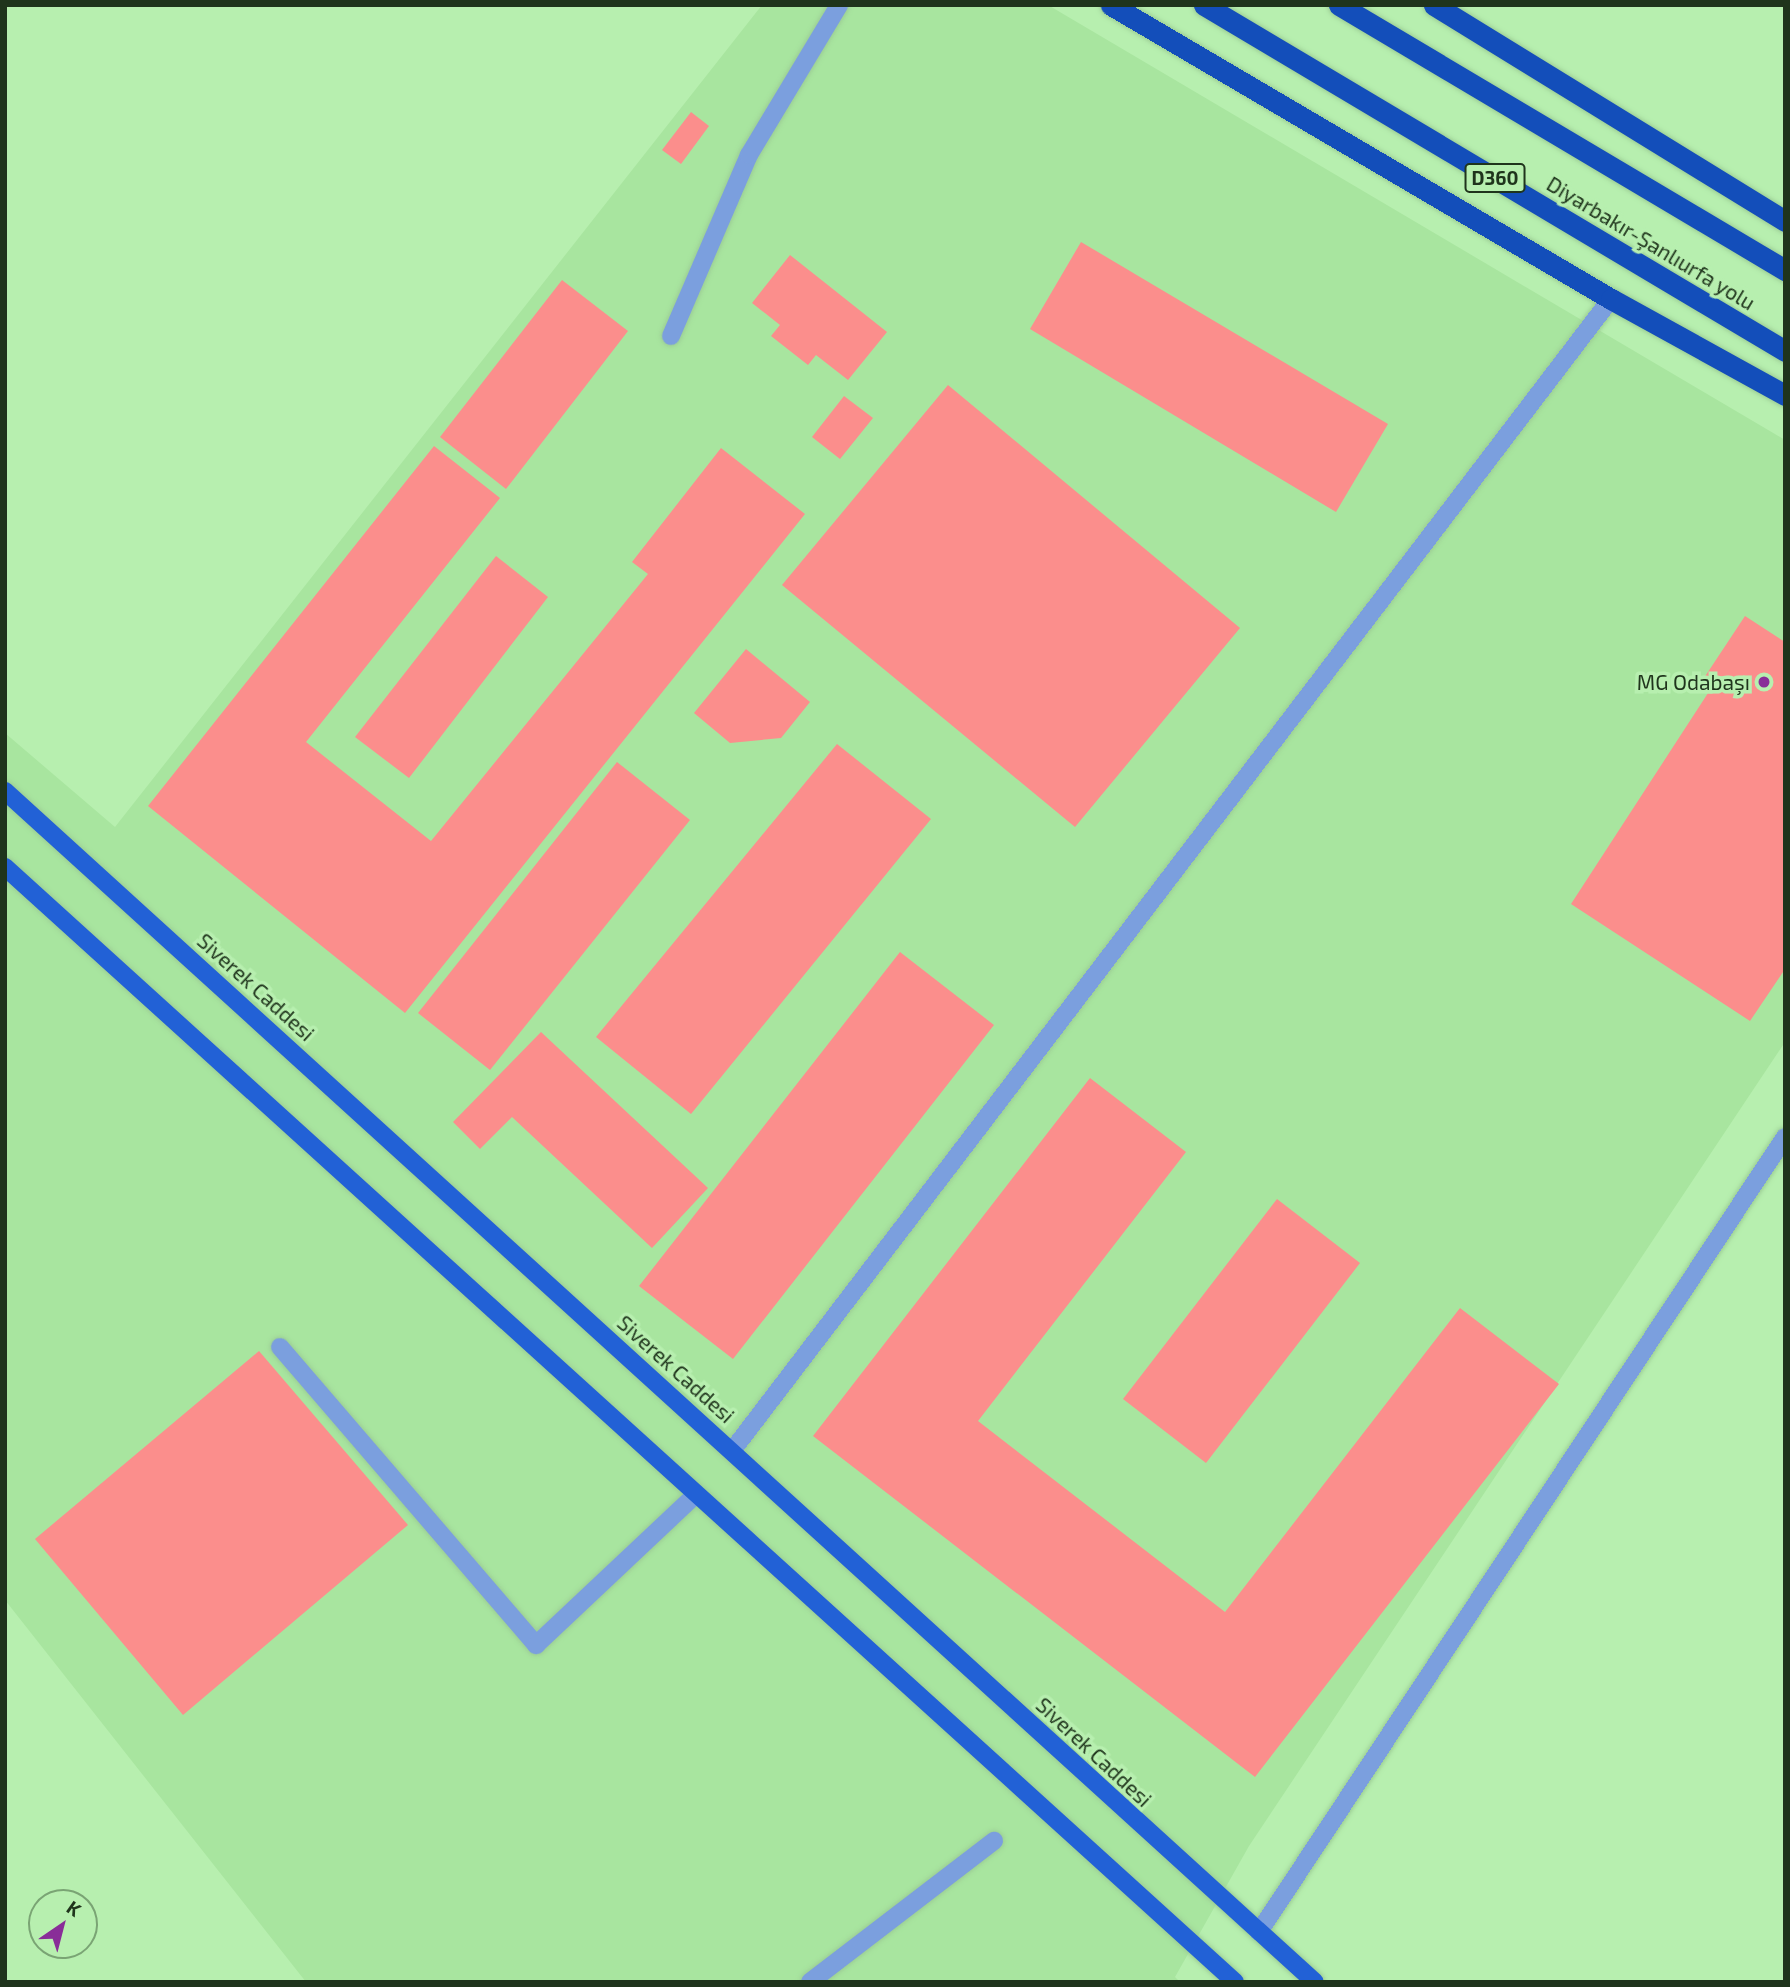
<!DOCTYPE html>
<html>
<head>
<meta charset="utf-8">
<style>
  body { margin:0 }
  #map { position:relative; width:1790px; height:1987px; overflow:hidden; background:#b7efaf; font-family:"Exo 2",sans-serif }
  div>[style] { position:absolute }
  .built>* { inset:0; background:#a8e59f }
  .building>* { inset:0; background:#fb8e8c }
  .roads { filter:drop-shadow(0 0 2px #9ccd95) drop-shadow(0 0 2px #9ccd95) }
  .minor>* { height:18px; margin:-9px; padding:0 9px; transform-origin:9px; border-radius:9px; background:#7b9fde }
  .major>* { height:18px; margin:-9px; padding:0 9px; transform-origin:9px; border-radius:9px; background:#2261d6 }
  .highway>* { height:21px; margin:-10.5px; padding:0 10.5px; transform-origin:10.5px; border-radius:10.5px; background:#134eba }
  .dots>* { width:19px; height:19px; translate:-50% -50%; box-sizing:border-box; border:4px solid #b7efaf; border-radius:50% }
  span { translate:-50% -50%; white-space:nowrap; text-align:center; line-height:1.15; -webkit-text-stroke:7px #b7efaf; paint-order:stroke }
  .shield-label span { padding:2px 5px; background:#b7efaf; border:2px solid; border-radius:5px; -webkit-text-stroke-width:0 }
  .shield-label { font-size:19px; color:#1f341c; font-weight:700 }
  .street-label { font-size:21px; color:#1f341c }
  .poi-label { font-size:21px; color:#1f341c }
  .right { translate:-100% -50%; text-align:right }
  .frame { position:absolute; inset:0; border:7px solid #1f341c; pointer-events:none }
  .north { position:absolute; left:28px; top:1889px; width:70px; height:70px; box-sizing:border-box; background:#b7efaf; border:2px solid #7aa474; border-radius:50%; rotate:35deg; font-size:19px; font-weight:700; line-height:28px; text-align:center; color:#1f341c }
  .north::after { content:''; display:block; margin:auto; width:24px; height:32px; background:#892d98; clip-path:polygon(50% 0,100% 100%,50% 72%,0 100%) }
</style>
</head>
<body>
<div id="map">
  <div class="built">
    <div style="clip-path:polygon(762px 5px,1048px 5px,1785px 440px,1785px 1042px,1249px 1846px,1175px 1977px,1180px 1982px,306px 1982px,5px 1600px,5px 733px,115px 827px)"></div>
  </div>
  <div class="building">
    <div style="clip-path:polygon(691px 112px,709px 126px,681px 164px,662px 150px)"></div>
    <div style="clip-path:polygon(1081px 242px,1388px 424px,1336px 512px,1030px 329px)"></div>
    <div style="clip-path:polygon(790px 255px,887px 332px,848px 380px,816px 355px,808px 365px,771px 336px,780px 325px,752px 303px)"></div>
    <div style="clip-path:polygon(562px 280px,628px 331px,506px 489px,440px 437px)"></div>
    <div style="clip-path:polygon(948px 385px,1240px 628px,1075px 827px,782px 585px)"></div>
    <div style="clip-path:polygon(844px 396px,873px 418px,840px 459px,812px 437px)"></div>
    <div style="clip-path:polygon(434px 446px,500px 498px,306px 742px,431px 841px,648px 574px,632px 562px,721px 448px,805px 514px,405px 1013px,148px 806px)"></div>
    <div style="clip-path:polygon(496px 556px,548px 597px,409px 778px,355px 737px)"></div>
    <div style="clip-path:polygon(1745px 616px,1785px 642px,1785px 969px,1750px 1021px,1571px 904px,1710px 690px,1700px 684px)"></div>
    <div style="clip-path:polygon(746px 649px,810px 702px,781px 738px,730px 743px,694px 713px)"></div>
    <div style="clip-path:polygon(837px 744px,931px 819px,691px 1114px,596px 1037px)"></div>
    <div style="clip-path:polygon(617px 762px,690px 820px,490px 1070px,418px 1013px)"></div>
    <div style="clip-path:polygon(900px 952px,994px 1025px,733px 1359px,639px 1286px)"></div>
    <div style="clip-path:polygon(541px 1032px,708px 1188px,652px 1248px,512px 1117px,480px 1149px,453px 1122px)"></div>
    <div style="clip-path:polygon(1090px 1078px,1186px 1152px,978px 1421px,1225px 1612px,1460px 1308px,1559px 1384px,1255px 1777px,813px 1436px)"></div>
    <div style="clip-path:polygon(1277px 1199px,1360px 1263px,1206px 1463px,1123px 1399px)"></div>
    <div style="clip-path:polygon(259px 1351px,408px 1525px,183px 1715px,35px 1539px)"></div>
  </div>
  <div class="roads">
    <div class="minor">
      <div style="left:671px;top:336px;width:197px;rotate:-66.7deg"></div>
      <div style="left:749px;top:155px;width:175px;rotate:-59deg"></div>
      <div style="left:280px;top:1347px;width:393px;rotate:49.3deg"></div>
      <div style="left:536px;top:1645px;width:220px;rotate:-43.3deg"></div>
      <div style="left:732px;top:1451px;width:1449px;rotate:-52.66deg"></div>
      <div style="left:1259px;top:1932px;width:953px;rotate:-56.51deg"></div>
      <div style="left:810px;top:1982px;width:232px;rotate:-37.5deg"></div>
    </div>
    <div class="major">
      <div style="left:5px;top:791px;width:1770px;rotate:42.28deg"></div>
      <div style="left:5px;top:867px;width:1660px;rotate:42.19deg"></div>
    </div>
    <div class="highway">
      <div style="left:1111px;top:5px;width:580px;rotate:30.46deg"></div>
      <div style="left:1611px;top:299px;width:199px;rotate:28.9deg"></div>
      <div style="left:1204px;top:5px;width:676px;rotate:30.77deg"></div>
      <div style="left:1339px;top:5px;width:519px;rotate:30.72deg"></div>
      <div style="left:1434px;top:5px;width:412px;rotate:31.6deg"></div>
    </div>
  </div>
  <div class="dots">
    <div style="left:1764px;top:682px;background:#892d98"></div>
  </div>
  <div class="shield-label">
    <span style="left:1495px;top:178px">D360</span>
  </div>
  <div class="street-label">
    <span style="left:1651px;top:243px;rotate:31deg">Diyarbakır-Şanlıurfa yolu</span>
    <span style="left:256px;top:987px;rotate:42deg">Siverek Caddesi</span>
    <span style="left:676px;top:1369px;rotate:42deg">Siverek Caddesi</span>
    <span style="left:1094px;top:1752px;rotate:43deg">Siverek Caddesi</span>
  </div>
  <div class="poi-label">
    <span class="right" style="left:1750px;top:682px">MG Odabaşı</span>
  </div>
  <div class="frame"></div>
  <div class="north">K</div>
</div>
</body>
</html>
